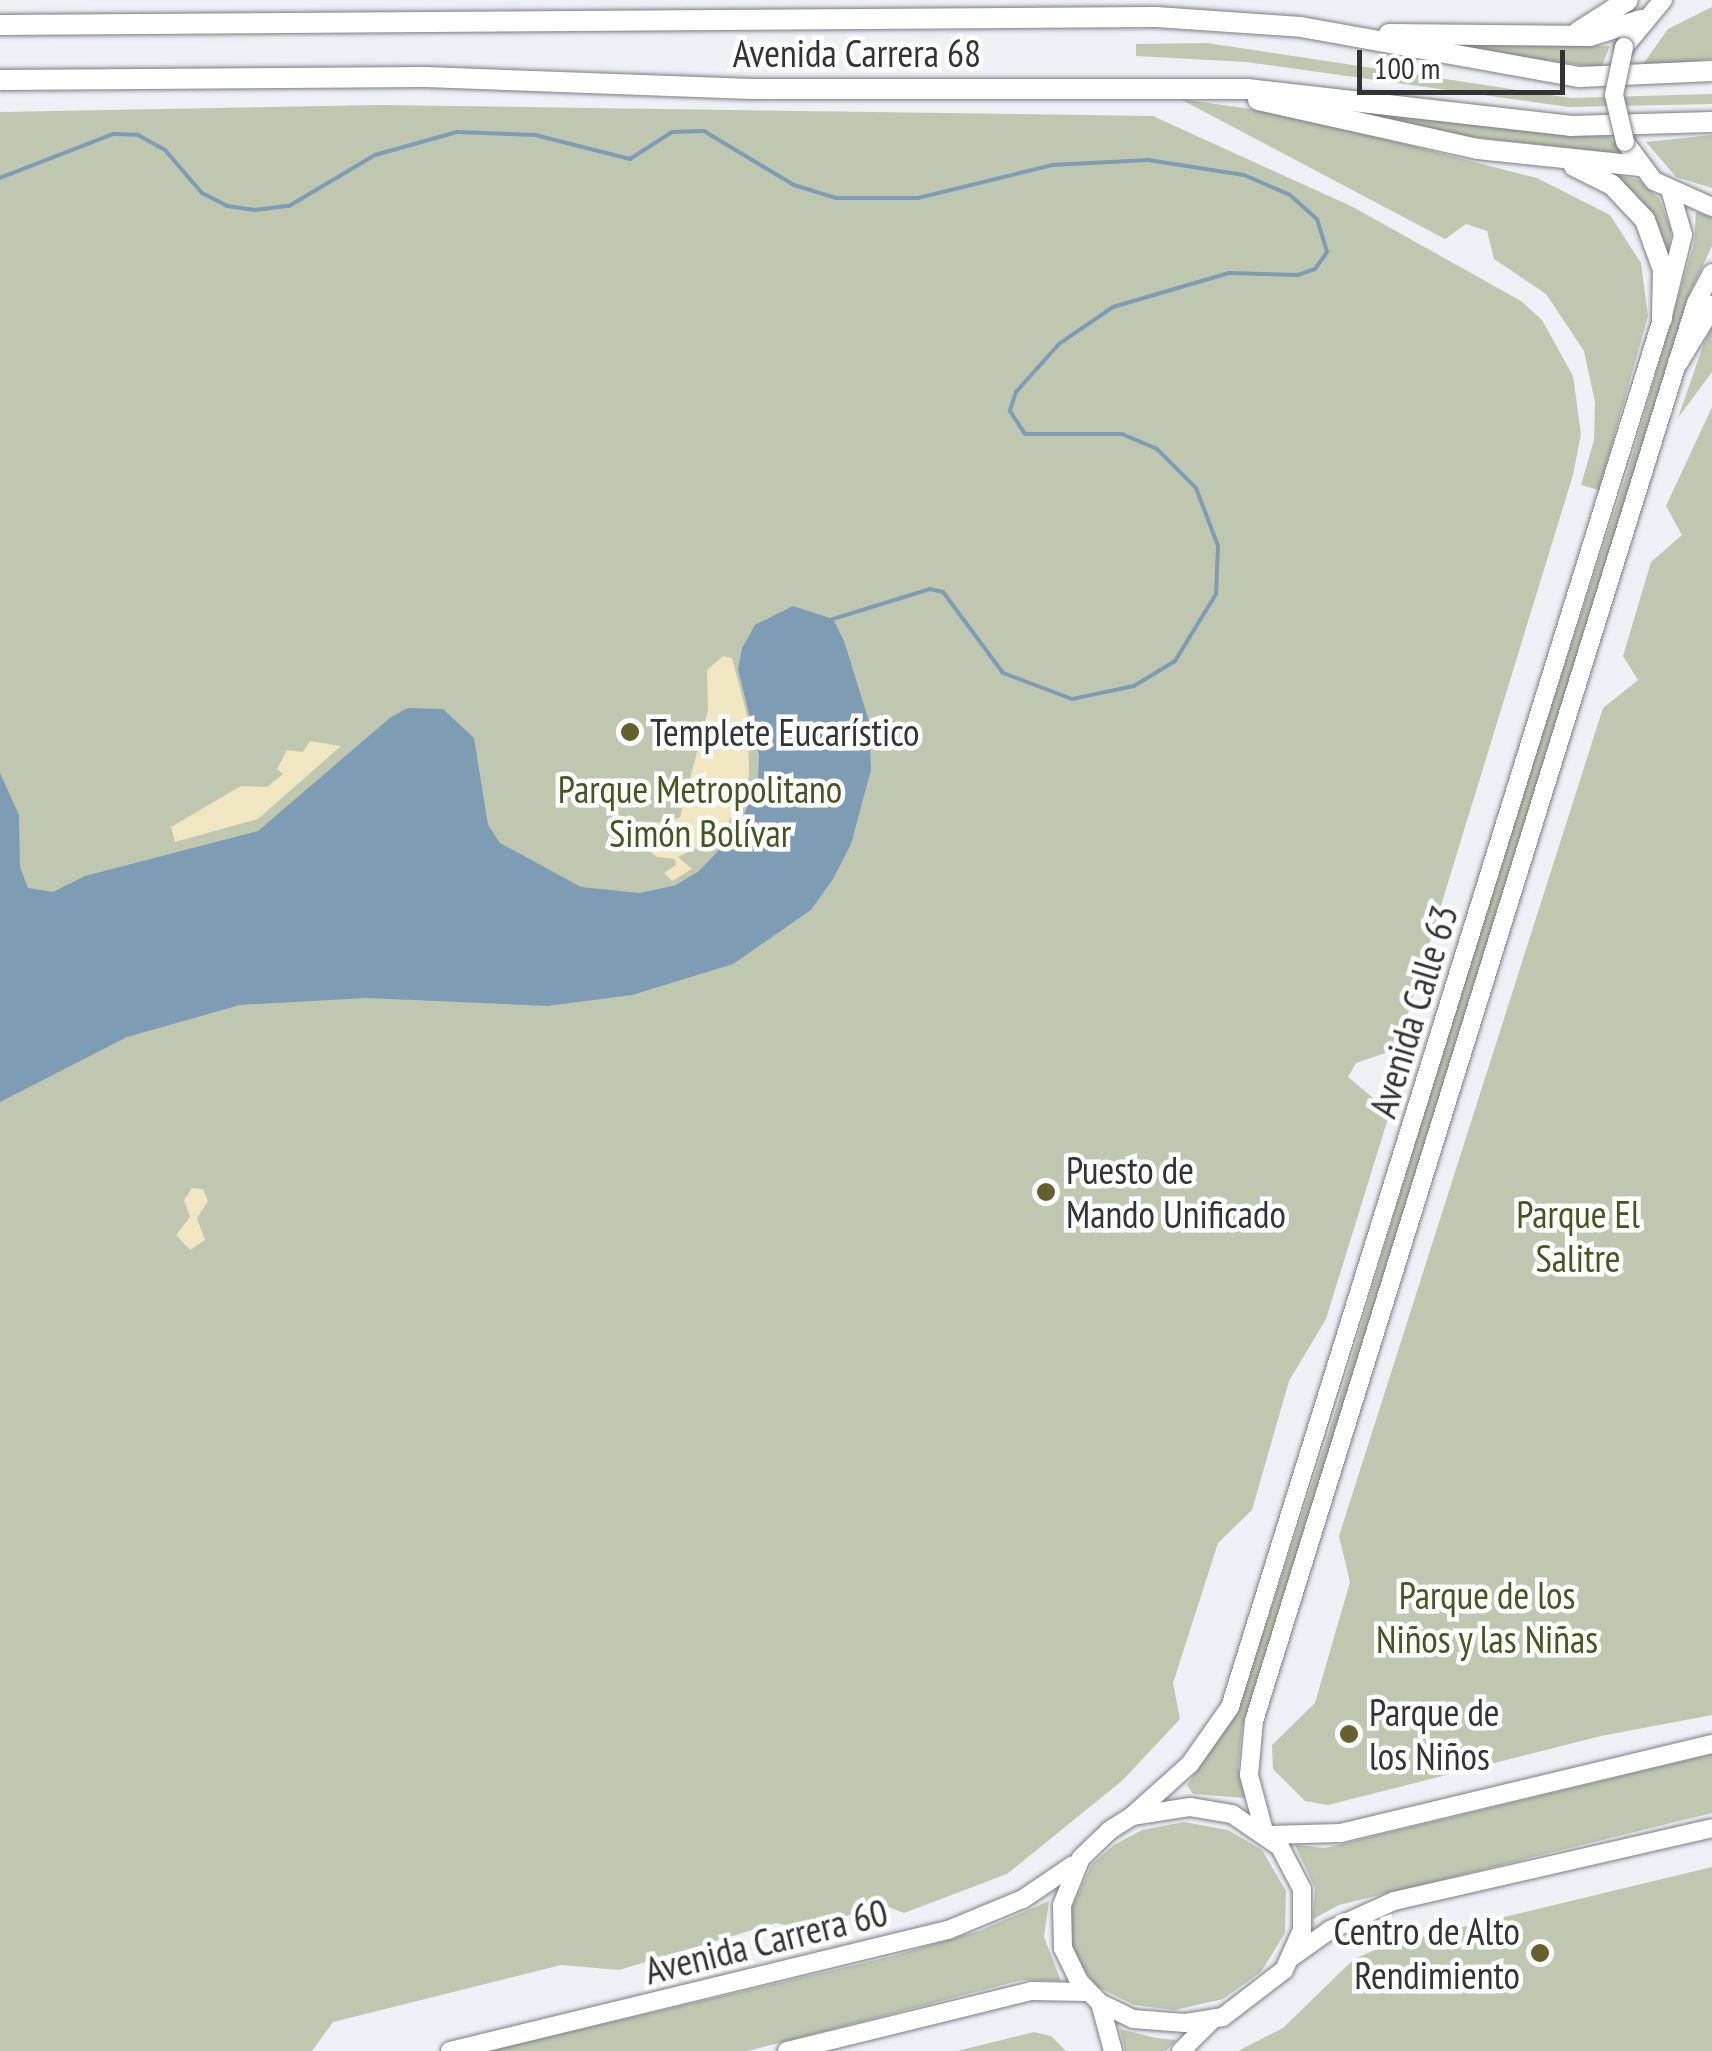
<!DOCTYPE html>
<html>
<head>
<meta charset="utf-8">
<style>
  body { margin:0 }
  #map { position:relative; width:1712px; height:2051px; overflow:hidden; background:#efeff6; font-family:"PT Sans Narrow",sans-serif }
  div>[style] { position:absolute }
  .green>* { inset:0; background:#c0c7b1 }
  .sand>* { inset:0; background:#f0e6c1 }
  .water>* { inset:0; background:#7f9cb5 }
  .stream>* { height:4px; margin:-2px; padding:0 2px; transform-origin:2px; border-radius:2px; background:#7f9cb5 }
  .roads { filter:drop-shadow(0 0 2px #7c7c82) drop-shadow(0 0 2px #7c7c82) }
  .secondary>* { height:18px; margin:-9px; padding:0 9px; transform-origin:9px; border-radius:9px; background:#fff }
  .primary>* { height:20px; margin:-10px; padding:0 10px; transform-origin:10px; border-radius:10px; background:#fff }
  .bridges { filter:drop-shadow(0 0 2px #7c7c82) drop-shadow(0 0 2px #7c7c82) }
  .secondary-bridge>* { height:18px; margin:-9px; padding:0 9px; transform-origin:9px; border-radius:9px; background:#fff }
  .dots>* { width:28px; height:28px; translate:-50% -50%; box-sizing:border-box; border:5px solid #fff; border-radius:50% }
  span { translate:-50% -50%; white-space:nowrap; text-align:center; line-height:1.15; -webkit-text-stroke:9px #fff; paint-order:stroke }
  .street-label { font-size:38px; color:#333335 }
  .poi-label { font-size:38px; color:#333335 }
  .left { translate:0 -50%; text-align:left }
  .right { translate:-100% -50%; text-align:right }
  .park-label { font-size:38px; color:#46541d }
  .scale { position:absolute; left:1357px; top:50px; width:208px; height:45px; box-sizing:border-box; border:5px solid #333335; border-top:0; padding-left:12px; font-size:30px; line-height:35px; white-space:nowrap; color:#333335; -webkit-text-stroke:8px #fff; paint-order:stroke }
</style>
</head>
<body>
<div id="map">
  <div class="green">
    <div style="clip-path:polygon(1712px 7px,1712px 59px,1641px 67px,1668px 29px)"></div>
    <div style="clip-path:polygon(1207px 43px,1571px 98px,1712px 94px,1712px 104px,1569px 107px,1246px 62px,1136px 56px,1136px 44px)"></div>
    <div style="clip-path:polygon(1425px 43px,1610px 46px,1601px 68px)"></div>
    <div style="clip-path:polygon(1180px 99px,1287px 114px,1537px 178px,1610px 215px,1641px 263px,1648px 316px,1599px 490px,1581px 485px,1594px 440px,1595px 402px,1584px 351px,1546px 294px,1494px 259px,1487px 231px,1466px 224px,1445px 239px)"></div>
    <div style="clip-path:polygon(380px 105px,1153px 116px,1353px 207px,1521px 301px,1542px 320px,1573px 376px,1581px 434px,1573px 475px,1397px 1049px,1356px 1063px,1348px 1077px,1390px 1112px,1326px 1319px,1289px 1381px,1252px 1510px,1218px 1543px,1173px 1683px,1180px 1719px,1123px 1780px,1007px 1874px,904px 1913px,883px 1905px,803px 1929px,776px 1923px,619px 1970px,561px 1965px,333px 2022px,312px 2051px,0 2051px,0 112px)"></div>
    <div style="clip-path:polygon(1357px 111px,1609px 136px,1621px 154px,1447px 134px)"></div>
    <div style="clip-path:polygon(1712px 135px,1712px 188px,1676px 177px,1646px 142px)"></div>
    <div style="clip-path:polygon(1603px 172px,1639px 180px,1659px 198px,1671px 230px,1668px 256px,1635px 194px)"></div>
    <div style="clip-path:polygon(1696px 212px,1712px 217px,1712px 246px,1690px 293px,1242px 1728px,1238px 1768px,1245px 1798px,1193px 1794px,1187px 1785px,1237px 1713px,1335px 1413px,1479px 929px,1628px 470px,1694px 243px)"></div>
    <div style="clip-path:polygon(1712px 327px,1712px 372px,1678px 418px,1704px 343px)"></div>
    <div style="clip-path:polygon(1712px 407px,1712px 1715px,1601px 1736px,1328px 1805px,1305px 1801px,1273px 1769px,1272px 1745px,1315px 1703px,1350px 1582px,1339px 1536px,1603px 708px,1638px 680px,1623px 656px,1651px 562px,1682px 535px,1666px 506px)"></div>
    <div style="clip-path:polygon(1712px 1754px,1712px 1813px,1339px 1905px,1313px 1919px,1315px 1888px,1295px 1845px,1325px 1848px)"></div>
    <div style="clip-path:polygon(1184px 1822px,1228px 1830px,1262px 1850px,1286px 1891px,1285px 1933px,1261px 1972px,1223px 1999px,1175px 2010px,1134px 2005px,1096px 1986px,1081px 1966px,1071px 1941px,1070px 1911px,1092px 1864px,1114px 1845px,1142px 1830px)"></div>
    <div style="clip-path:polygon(1712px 1867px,1712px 2051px,1238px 2051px,1283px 2028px,1354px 1959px,1384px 1946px)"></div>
    <div style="clip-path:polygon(1049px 1901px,1044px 1937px,1061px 1981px,1022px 1980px,748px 2051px,489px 2051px,893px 1956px,979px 1931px)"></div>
    <div style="clip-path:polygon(1120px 2029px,1156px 2038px,1176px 2040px,1166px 2051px,1125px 2051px)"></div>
    <div style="clip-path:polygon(1034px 2032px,1051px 2036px,1066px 2051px,957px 2051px)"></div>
  </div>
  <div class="sand">
    <div style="clip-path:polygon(723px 656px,732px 658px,748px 719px,749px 777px,723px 835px,678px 857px,692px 869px,672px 881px,664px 873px,676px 865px,675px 859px,657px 857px,636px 841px,632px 830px,637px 821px,666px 823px,680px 817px,708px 710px,707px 670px)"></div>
    <div style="clip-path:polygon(310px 741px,341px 746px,258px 819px,175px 842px,171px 827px,241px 786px,267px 787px,283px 774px,277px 769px,287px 750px,303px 752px)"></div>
    <div style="clip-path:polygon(192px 1188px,203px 1189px,208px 1201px,197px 1218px,205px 1240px,190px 1250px,176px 1235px,190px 1217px,184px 1200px)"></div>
  </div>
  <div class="water">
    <div style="clip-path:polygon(793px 606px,833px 619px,844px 641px,869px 721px,871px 770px,851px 844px,833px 879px,811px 910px,733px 964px,632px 995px,547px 1006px,367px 998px,240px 1005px,127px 1037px,0 1102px,0 773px,19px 815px,20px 867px,28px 888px,53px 892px,85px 876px,258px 831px,391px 717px,408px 708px,443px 709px,474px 738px,488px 825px,500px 843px,581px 887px,640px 893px,676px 885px,699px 871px,737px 831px,758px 781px,759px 755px,738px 669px,742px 648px,755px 625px)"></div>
  </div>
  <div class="stream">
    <div style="left:0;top:178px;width:121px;rotate:-21.3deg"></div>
    <div style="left:113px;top:134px;width:25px;rotate:2deg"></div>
    <div style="left:138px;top:135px;width:31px;rotate:29deg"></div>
    <div style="left:165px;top:150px;width:57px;rotate:49.3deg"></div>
    <div style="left:202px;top:193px;width:28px;rotate:27deg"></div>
    <div style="left:227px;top:206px;width:28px;rotate:8deg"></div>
    <div style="left:255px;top:210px;width:34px;rotate:-7deg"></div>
    <div style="left:289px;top:206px;width:100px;rotate:-30.7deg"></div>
    <div style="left:375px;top:155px;width:85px;rotate:-15.7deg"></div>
    <div style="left:457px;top:132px;width:78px;rotate:2.2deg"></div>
    <div style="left:535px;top:135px;width:98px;rotate:14.2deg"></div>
    <div style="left:630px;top:159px;width:50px;rotate:-32.7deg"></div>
    <div style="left:672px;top:132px;width:32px;rotate:-2deg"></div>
    <div style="left:704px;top:131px;width:105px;rotate:31deg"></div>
    <div style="left:794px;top:185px;width:44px;rotate:17.2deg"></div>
    <div style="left:836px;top:198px;width:82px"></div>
    <div style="left:918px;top:198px;width:138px;rotate:-13.8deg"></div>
    <div style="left:1052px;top:165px;width:96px;rotate:-3deg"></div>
    <div style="left:1148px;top:160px;width:97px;rotate:8.9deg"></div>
    <div style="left:1244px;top:175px;width:50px;rotate:23.5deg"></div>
    <div style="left:1290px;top:195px;width:36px;rotate:42deg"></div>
    <div style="left:1317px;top:219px;width:34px;rotate:73deg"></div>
    <div style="left:1327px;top:252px;width:21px;rotate:125deg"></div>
    <div style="left:1315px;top:269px;width:18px;rotate:161deg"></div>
    <div style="left:1298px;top:275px;width:69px;rotate:-178.3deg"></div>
    <div style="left:1229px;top:273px;width:121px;rotate:163.7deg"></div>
    <div style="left:1113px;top:307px;width:65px;rotate:145.6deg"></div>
    <div style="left:1059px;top:344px;width:64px;rotate:131.9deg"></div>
    <div style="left:1016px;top:392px;width:20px;rotate:108deg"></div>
    <div style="left:1010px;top:411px;width:27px;rotate:57deg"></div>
    <div style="left:1025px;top:434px;width:97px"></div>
    <div style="left:1122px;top:434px;width:38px;rotate:23deg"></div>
    <div style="left:1157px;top:449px;width:55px;rotate:45deg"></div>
    <div style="left:1196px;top:488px;width:62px;rotate:69.2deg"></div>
    <div style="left:1218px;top:546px;width:48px;rotate:92.4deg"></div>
    <div style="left:1216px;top:594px;width:79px;rotate:121.5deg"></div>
    <div style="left:1175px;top:661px;width:48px;rotate:148.6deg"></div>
    <div style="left:1134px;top:686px;width:63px;rotate:168.2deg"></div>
    <div style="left:1072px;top:699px;width:74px;rotate:-159.4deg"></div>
    <div style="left:1003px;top:673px;width:101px;rotate:-126.5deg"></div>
    <div style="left:943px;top:592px;width:13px;rotate:-167deg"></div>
    <div style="left:930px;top:589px;width:102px;rotate:162.8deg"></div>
  </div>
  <div class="roads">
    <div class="secondary">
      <div style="left:1624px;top:47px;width:61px;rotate:-50.3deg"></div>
      <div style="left:1625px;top:142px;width:49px;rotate:53.4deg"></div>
      <div style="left:1654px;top:181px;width:64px;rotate:24.1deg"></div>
      <div style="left:1190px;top:1807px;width:43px;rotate:9.5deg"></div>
      <div style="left:1232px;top:1814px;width:58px;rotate:34.5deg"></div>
      <div style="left:1280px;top:1847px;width:47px;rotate:62.4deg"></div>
      <div style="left:1302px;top:1889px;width:41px;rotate:90deg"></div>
      <div style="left:1302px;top:1930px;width:44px;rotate:114.2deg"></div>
      <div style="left:1284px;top:1970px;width:77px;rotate:142.4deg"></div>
      <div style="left:1223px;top:2017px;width:38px;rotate:171deg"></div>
      <div style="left:1185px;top:2023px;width:52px;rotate:-175.6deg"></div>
      <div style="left:1133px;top:2019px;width:37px;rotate:-154deg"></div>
      <div style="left:1100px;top:2003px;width:30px;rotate:-134deg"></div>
      <div style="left:1079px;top:1981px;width:37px;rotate:-116deg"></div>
      <div style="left:1063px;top:1948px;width:43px;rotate:-91.3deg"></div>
      <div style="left:1062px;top:1905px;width:51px;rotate:-68deg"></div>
      <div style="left:1081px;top:1858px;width:40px;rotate:-44deg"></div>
      <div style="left:1110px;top:1830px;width:26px;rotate:-32deg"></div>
      <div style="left:1132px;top:1816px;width:59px;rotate:-8.8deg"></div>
      <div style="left:1132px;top:1816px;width:78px;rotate:-41.9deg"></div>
      <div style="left:1190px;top:1764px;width:70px;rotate:-54.9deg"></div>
      <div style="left:1230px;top:1707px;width:1454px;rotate:-72.71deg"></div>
      <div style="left:1662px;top:319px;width:87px;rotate:-76deg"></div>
      <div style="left:1683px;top:235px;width:44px;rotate:-105.9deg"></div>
      <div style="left:1264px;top:1831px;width:58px;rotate:-105deg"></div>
      <div style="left:1249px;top:1775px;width:54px;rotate:-84.7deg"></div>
      <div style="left:1254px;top:1721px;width:1485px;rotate:-72.69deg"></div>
      <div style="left:1696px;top:303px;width:34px;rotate:-62deg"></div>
      <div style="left:1269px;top:1835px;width:72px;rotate:-1.6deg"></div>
      <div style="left:1341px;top:1833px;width:382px;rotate:-13.5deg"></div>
      <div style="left:1292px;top:1957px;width:47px;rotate:-35.4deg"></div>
      <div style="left:1330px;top:1930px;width:70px;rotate:-24.4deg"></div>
      <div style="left:1394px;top:1901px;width:326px;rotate:-12.9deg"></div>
      <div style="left:1100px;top:2003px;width:50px;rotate:74.8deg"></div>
      <div style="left:450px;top:2051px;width:512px;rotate:-13.66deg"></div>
      <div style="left:948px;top:1930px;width:81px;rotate:-22.5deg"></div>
      <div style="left:1023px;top:1899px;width:60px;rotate:-34.2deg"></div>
      <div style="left:787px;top:2051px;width:251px;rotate:-13.8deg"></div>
      <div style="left:1031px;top:1991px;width:57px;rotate:1deg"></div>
      <div style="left:1181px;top:2051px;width:42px;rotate:-45deg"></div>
    </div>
    <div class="primary">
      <div style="left:0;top:25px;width:1156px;rotate:-0.4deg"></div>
      <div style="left:1156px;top:17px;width:145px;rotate:3.9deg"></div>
      <div style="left:1301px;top:27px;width:283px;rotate:10.2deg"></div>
      <div style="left:1580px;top:77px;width:132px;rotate:-2.6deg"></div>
      <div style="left:1578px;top:32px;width:59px;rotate:-32.6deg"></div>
      <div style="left:1389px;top:34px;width:201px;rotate:0.6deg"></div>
      <div style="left:1590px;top:36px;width:53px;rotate:-17.4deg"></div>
      <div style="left:0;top:80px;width:425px;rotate:-0.4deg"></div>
      <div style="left:425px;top:77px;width:327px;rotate:2.1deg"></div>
      <div style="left:752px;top:89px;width:495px"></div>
      <div style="left:1247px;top:89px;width:325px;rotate:6.5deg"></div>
      <div style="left:1570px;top:126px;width:142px;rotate:-1.6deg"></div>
      <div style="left:1258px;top:100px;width:225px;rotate:12.6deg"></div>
      <div style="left:1478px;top:149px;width:163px;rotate:6deg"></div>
      <div style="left:1574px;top:166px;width:42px;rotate:26.6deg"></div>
      <div style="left:1612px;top:185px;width:48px;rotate:46.7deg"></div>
      <div style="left:1645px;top:220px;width:53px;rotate:70.2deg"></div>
      <div style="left:1663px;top:270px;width:49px;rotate:91.2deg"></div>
      <div style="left:1678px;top:362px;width:66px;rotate:-58.7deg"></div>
    </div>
  </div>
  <div class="bridges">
    <div class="secondary-bridge">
      <div style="left:1624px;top:47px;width:49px;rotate:101.8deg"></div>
      <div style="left:1614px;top:95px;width:48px;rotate:76.8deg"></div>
    </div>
  </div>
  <div class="dots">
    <div style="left:630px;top:732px;background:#64612e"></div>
    <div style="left:1046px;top:1192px;background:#64612e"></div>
    <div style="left:1349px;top:1734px;background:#64612e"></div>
    <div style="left:1540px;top:1953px;background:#64612e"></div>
  </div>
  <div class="street-label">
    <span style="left:857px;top:53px">Avenida Carrera 68</span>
    <span style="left:1413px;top:1011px;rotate:-73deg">Avenida Calle 63</span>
    <span style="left:766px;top:1941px;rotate:-14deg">Avenida Carrera 60</span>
  </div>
  <div class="poi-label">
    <span class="left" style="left:650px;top:732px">Templete Eucarístico</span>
    <span class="left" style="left:1066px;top:1192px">Puesto de<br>Mando Unificado</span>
    <span class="left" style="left:1369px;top:1734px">Parque de<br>los Niños</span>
    <span class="right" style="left:1520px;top:1953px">Centro de Alto<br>Rendimiento</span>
  </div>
  <div class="park-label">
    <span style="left:700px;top:811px">Parque Metropolitano<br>Simón Bolívar</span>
    <span style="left:1578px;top:1236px">Parque El<br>Salitre</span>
    <span style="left:1487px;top:1617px">Parque de los<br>Niños y las Niñas</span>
  </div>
  <div class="scale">100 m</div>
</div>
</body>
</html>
